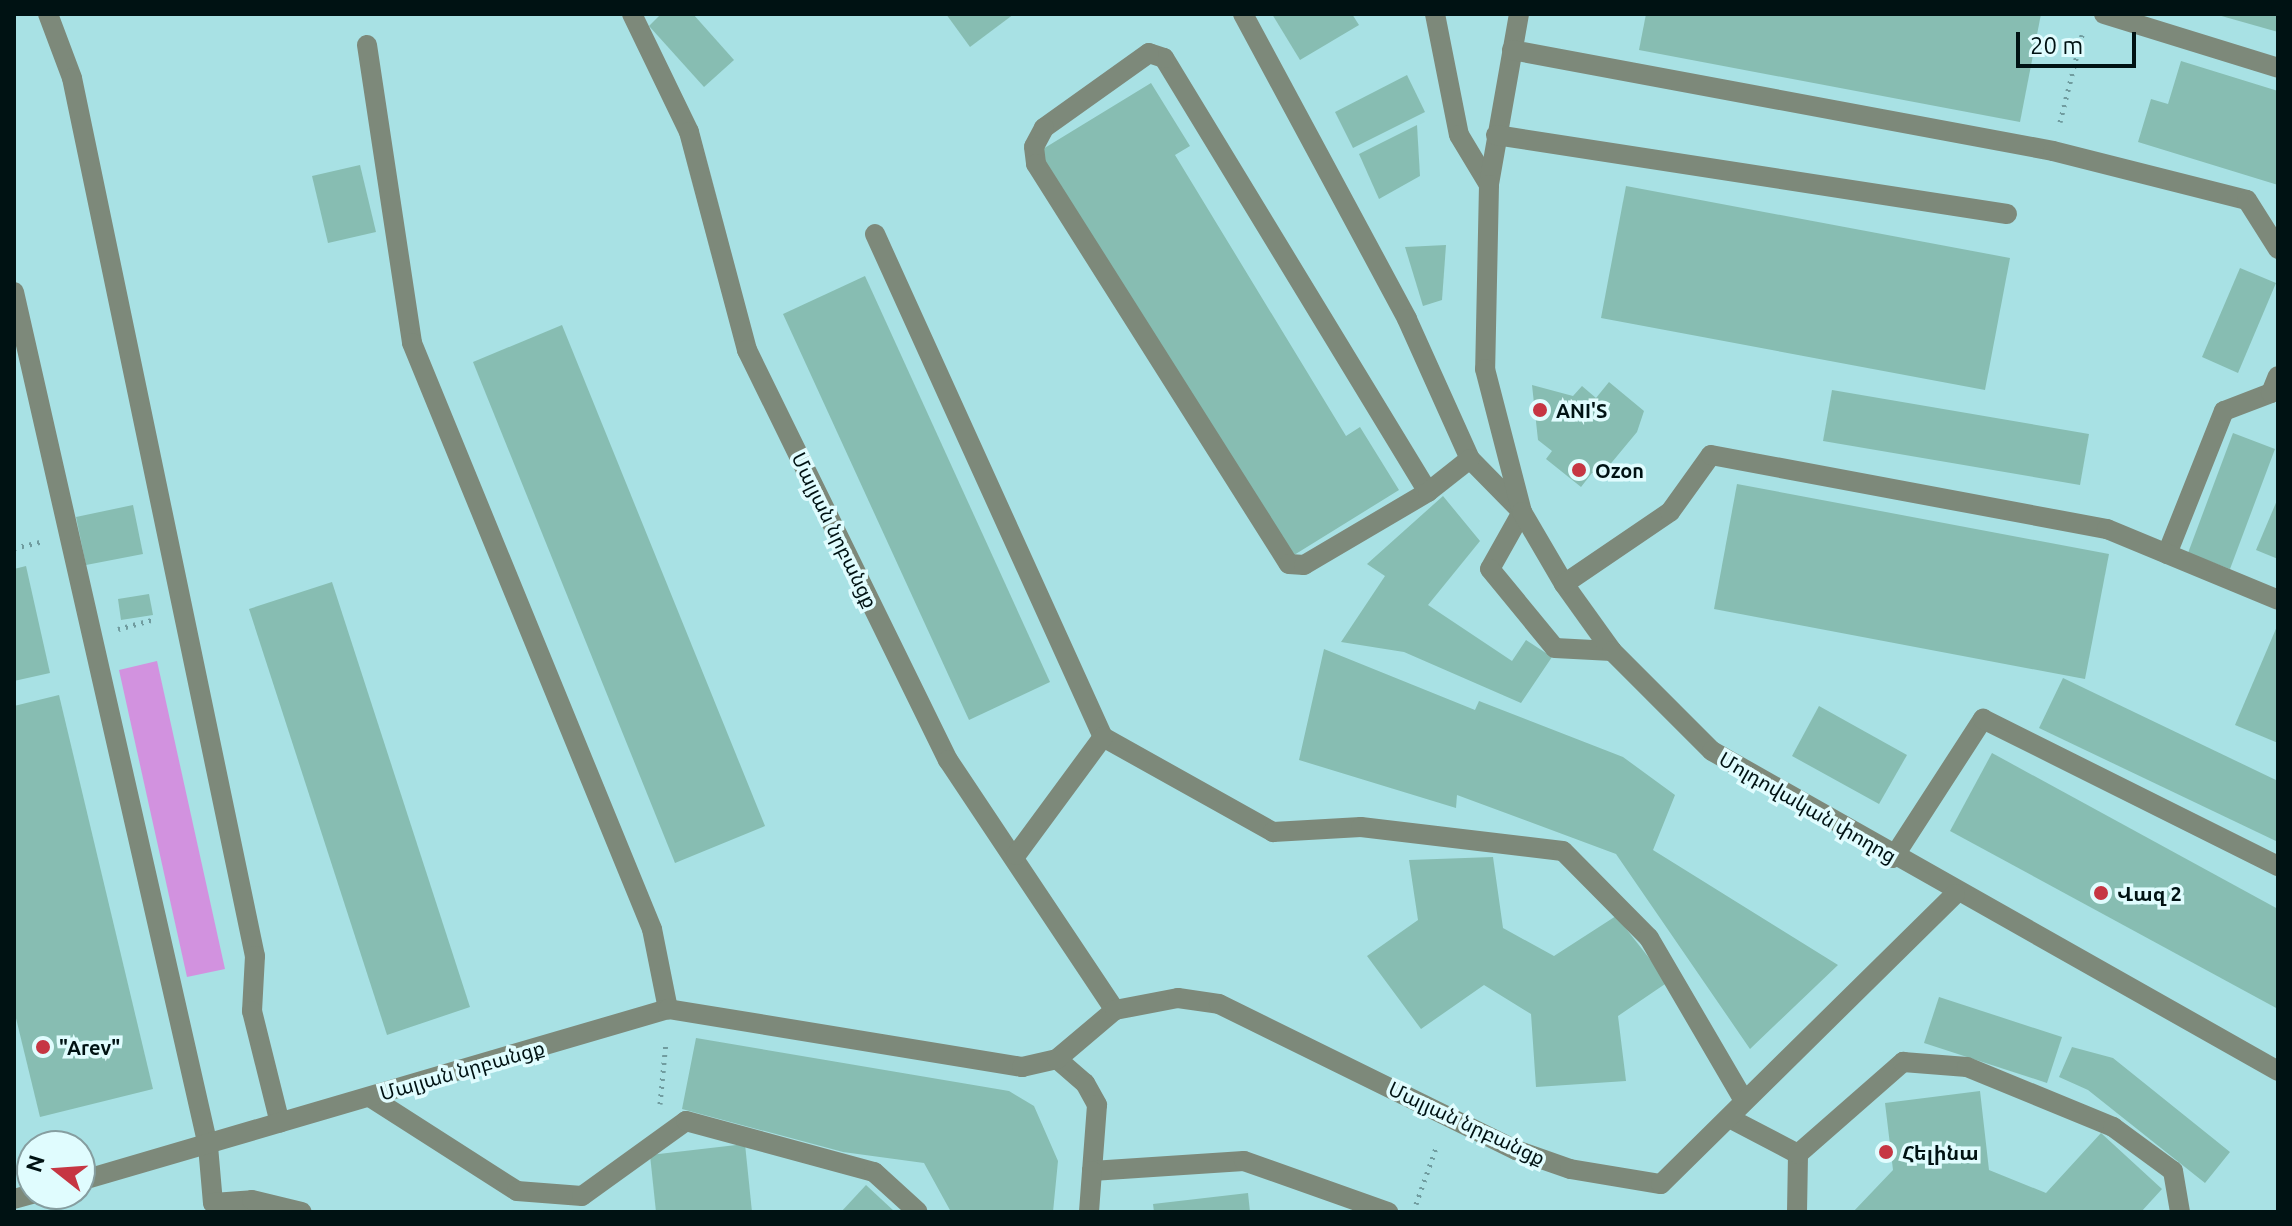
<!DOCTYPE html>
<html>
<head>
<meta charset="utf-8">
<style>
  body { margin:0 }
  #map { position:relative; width:2292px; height:1226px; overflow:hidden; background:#a8e1e4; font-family:Ubuntu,"Noto Sans Armenian",sans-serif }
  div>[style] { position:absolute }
  .green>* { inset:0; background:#d292df }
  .building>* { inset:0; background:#87bdb2 }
  .path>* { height:5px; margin-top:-2.5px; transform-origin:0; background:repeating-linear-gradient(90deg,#709c9f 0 2px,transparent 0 8px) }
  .minor>* { height:20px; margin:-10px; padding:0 10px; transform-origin:10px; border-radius:10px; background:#7d897a }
  .dots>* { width:22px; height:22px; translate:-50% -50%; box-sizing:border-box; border:4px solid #e0fcfe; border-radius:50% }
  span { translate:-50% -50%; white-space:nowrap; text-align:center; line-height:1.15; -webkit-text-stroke:7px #e0fcfe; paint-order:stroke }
  .poi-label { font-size:20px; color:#001213; font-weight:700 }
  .left { translate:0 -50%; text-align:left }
  .street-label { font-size:20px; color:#001213 }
  .frame { position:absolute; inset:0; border:16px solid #001213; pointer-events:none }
  .north { position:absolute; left:16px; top:1130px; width:80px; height:80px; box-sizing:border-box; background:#e0fcfe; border:2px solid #869ea0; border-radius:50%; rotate:287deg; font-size:22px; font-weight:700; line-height:32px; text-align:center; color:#001213 }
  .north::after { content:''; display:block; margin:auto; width:28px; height:36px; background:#c63643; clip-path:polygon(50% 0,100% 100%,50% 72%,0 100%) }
  .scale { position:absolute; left:2016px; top:32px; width:120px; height:36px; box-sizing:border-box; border:4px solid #001213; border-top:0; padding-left:10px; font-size:24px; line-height:28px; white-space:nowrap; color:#001213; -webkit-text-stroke:6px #e0fcfe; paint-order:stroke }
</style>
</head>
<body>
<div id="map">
  <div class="green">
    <div style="clip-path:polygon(157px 661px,225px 969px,187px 977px,119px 670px)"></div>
  </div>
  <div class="building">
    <div style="clip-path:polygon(661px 14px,693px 14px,734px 60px,704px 87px,649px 26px)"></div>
    <div style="clip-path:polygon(946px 14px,1014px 14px,970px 47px)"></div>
    <div style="clip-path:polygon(1272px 14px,1352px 14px,1359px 25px,1300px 60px)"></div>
    <div style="clip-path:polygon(1646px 14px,2041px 14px,2020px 122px,1639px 50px)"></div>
    <div style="clip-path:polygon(2218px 14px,2278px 14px,2278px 32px,2218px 15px)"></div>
    <div style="clip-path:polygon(2181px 61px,2278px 91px,2278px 185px,2138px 142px,2151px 99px,2168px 104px)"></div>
    <div style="clip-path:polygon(1407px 75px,1425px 112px,1353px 148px,1335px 112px)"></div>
    <div style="clip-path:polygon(1151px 83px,1190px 146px,1175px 155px,1346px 436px,1360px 427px,1399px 490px,1286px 560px,1038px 152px)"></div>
    <div style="clip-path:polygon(1417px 125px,1420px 176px,1379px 199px,1359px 154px)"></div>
    <div style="clip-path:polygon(360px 165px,376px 232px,328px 243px,312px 176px)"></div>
    <div style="clip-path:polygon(1626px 186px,2010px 258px,1985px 390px,1601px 318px)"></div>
    <div style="clip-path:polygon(1446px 245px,1442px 300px,1423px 306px,1405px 247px)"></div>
    <div style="clip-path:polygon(2240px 268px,2276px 283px,2238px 373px,2202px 357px)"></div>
    <div style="clip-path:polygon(865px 276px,1050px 682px,969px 720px,783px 314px)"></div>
    <div style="clip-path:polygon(562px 325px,765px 826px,675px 863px,473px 362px)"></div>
    <div style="clip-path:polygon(1609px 382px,1644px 411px,1637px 432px,1603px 473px,1592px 473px,1581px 487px,1546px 459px,1552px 451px,1538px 440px,1532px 385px,1573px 396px,1582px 386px,1596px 398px)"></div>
    <div style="clip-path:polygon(1832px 390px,2089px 434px,2080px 485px,1823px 441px)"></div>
    <div style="clip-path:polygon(2233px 433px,2275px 449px,2230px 569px,2188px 553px)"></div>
    <div style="clip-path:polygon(1737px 484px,2109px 554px,2085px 679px,1714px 609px)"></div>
    <div style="clip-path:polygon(1443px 496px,1480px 541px,1428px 605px,1512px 661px,1526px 640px,1552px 657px,1521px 703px,1404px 652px,1341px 642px,1385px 576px,1367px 564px)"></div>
    <div style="clip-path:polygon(2278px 498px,2278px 559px,2256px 550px)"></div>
    <div style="clip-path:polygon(133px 505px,143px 554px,86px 565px,76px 517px)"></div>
    <div style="clip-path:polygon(26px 566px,50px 673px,14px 681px,14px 569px)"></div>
    <div style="clip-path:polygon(332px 582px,470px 1007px,387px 1035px,249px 609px)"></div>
    <div style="clip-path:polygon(149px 594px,153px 615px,121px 620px,118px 599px)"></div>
    <div style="clip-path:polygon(2278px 624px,2278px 743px,2235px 725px)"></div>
    <div style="clip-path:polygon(1324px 649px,1475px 710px,1479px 701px,1623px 757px,1675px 795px,1653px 850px,1838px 965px,1750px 1049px,1616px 854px,1457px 795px,1456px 808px,1299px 760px)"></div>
    <div style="clip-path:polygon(2063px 678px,2278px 781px,2278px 842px,2039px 728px)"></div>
    <div style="clip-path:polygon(59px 695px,153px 1089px,40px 1117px,14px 1010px,14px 706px)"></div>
    <div style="clip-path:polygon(1819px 706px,1907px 755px,1879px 804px,1792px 756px)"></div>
    <div style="clip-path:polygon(1992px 753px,2278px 909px,2278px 1009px,1950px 831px)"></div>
    <div style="clip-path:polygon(1493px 857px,1503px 928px,1554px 956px,1616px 916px,1668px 982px,1618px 1016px,1626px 1081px,1536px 1087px,1531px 1014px,1484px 985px,1421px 1029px,1367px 956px,1418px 920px,1409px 860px)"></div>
    <div style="clip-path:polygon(1939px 997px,2062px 1037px,2047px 1083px,1924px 1043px)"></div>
    <div style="clip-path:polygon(696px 1038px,1009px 1091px,1034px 1106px,1058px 1161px,1053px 1212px,951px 1212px,924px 1163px,843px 1152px,682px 1109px)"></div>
    <div style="clip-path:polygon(2072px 1047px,2113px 1058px,2230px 1152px,2205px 1183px,2088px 1090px,2059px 1077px)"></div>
    <div style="clip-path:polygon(1980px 1091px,1989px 1170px,2046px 1193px,2101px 1133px,2162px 1189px,2141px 1212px,1853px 1212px,1893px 1170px,1885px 1103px)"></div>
    <div style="clip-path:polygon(745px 1144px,752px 1212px,656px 1212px,650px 1155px)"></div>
    <div style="clip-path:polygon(866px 1185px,895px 1212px,841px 1212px)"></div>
    <div style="clip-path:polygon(1248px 1193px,1250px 1212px,1154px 1212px,1153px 1204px)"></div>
  </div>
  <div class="path">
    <div style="left:2060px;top:122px;width:90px;rotate:-75.8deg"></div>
    <div style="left:14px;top:548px;width:27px;rotate:-13deg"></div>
    <div style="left:118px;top:629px;width:38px;rotate:-15deg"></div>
    <div style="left:660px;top:1104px;width:62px;rotate:-84.5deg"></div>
    <div style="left:1416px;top:1204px;width:63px;rotate:-70.4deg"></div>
  </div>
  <div class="minor">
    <div style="left:48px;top:14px;width:68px;rotate:69.4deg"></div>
    <div style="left:72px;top:78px;width:897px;rotate:78.23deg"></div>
    <div style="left:255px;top:956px;width:55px;rotate:93.1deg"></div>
    <div style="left:252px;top:1011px;width:115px;rotate:76deg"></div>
    <div style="left:632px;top:14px;width:131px;rotate:64.2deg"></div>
    <div style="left:689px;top:132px;width:226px;rotate:75.1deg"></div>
    <div style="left:747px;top:350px;width:457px;rotate:63.9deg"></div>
    <div style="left:948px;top:760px;width:301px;rotate:56.3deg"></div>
    <div style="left:1243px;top:14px;width:346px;rotate:61.7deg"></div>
    <div style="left:1407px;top:319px;width:154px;rotate:65.8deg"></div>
    <div style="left:1470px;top:459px;width:74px;rotate:45.5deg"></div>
    <div style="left:1522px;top:512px;width:65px;rotate:119.3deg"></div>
    <div style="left:1490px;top:569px;width:102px;rotate:50.6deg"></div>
    <div style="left:1555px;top:648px;width:57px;rotate:3deg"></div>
    <div style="left:1435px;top:14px;width:123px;rotate:78.8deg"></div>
    <div style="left:1459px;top:135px;width:58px;rotate:59deg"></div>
    <div style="left:1519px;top:14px;width:174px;rotate:100deg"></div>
    <div style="left:1489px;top:185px;width:184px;rotate:91.2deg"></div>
    <div style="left:1485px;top:369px;width:148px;rotate:75.5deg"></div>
    <div style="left:1522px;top:512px;width:83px;rotate:59.7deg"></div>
    <div style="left:1564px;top:584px;width:82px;rotate:54.4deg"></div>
    <div style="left:1612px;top:651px;width:141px;rotate:45deg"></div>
    <div style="left:1712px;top:751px;width:650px;rotate:29.48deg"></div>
    <div style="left:2104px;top:14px;width:182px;rotate:17.2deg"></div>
    <div style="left:367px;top:45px;width:301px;rotate:81.4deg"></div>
    <div style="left:412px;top:343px;width:633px;rotate:67.73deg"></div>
    <div style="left:652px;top:929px;width:82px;rotate:78.7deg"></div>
    <div style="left:1512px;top:50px;width:550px;rotate:10.57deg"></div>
    <div style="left:2053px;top:151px;width:200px;rotate:14.2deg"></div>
    <div style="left:2247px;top:200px;width:58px;rotate:57.7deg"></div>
    <div style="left:1496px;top:135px;width:517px;rotate:8.79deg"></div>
    <div style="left:875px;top:234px;width:552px;rotate:65.62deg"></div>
    <div style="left:1103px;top:737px;width:195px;rotate:29.2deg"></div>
    <div style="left:1273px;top:832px;width:88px;rotate:-3.3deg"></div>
    <div style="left:1361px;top:827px;width:203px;rotate:6.8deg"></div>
    <div style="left:1563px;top:851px;width:122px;rotate:45.3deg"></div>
    <div style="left:1649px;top:938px;width:184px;rotate:59.7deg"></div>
    <div style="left:14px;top:292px;width:876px;rotate:77.2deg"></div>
    <div style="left:208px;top:1146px;width:57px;rotate:85deg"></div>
    <div style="left:213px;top:1203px;width:39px;rotate:-4deg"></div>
    <div style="left:252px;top:1200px;width:51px;rotate:13.5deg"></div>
    <div style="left:1428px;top:492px;width:508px;rotate:-121.31deg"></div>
    <div style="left:1164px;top:58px;width:16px;rotate:-162deg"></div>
    <div style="left:1149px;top:53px;width:129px;rotate:144.5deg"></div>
    <div style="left:1044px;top:128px;width:21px;rotate:118deg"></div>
    <div style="left:1034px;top:147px;width:17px;rotate:83deg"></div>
    <div style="left:1036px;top:164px;width:473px;rotate:57.7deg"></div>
    <div style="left:1289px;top:564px;width:15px;rotate:4deg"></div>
    <div style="left:1304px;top:565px;width:144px;rotate:-30.5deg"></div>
    <div style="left:1428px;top:492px;width:53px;rotate:-38.2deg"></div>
    <div style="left:2167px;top:554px;width:154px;rotate:-68.3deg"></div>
    <div style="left:2224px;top:411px;width:50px;rotate:-21deg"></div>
    <div style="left:2271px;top:393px;width:18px;rotate:-68deg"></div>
    <div style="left:1564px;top:584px;width:128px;rotate:-34.2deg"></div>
    <div style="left:1670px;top:512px;width:70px;rotate:-54.3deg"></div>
    <div style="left:1711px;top:455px;width:403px;rotate:10.6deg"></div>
    <div style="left:2107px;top:529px;width:185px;rotate:22.5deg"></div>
    <div style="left:1016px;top:855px;width:147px;rotate:-53.6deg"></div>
    <div style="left:1893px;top:858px;width:166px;rotate:-57.1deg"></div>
    <div style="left:1983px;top:719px;width:330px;rotate:26.5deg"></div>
    <div style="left:1057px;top:1059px;width:37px;rotate:41deg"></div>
    <div style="left:1085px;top:1083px;width:25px;rotate:61deg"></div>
    <div style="left:1097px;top:1105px;width:66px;rotate:94.3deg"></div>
    <div style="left:1092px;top:1171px;width:152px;rotate:-3.8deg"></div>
    <div style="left:1244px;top:1161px;width:153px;rotate:19.5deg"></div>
    <div style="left:370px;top:1097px;width:174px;rotate:32.6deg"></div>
    <div style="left:517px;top:1191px;width:65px;rotate:4.4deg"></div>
    <div style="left:582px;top:1196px;width:128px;rotate:-35.8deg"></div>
    <div style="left:686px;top:1121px;width:195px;rotate:15.2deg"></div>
    <div style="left:874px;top:1172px;width:59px;rotate:42.3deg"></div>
    <div style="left:1733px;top:1120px;width:73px;rotate:27.6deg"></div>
    <div style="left:80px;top:1181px;width:613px;rotate:-16.31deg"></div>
    <div style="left:668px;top:1009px;width:359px;rotate:9.3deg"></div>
    <div style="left:1022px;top:1067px;width:36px;rotate:-13deg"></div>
    <div style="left:1057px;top:1059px;width:76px;rotate:-40.2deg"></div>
    <div style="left:1115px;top:1010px;width:64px;rotate:-10.8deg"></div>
    <div style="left:1178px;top:998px;width:41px;rotate:8.3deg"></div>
    <div style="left:1219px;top:1004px;width:331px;rotate:26.2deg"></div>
    <div style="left:1516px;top:1150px;width:57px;rotate:19.4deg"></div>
    <div style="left:1570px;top:1169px;width:92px;rotate:9.4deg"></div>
    <div style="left:1661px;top:1184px;width:413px;rotate:-44.6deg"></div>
    <div style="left:14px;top:1199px;width:19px;rotate:-16deg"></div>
    <div style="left:1089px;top:1212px;width:41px;rotate:-85.8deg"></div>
    <div style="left:1797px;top:1212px;width:58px;rotate:-89deg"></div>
    <div style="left:1798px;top:1154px;width:140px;rotate:-41.2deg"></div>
    <div style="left:1903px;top:1062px;width:64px;rotate:4.5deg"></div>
    <div style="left:1967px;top:1067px;width:158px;rotate:22.3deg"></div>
    <div style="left:2113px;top:1127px;width:74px;rotate:36.3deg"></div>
    <div style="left:2173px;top:1171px;width:42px;rotate:80.3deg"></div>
  </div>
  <div class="dots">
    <div style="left:1540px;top:410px;background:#c63643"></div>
    <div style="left:1579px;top:470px;background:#c63643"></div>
    <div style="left:2101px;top:893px;background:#c63643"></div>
    <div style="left:43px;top:1047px;background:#c63643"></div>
    <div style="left:1886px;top:1152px;background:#c63643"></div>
  </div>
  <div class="poi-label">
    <span class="left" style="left:1556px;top:410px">ANI'S</span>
    <span class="left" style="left:1595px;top:470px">Ozon</span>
    <span class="left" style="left:2117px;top:893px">Վազ 2</span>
    <span class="left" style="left:59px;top:1047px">"Arev"</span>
    <span class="left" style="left:1902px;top:1152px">Հելինա</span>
  </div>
  <div class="street-label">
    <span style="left:835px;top:530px;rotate:64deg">Մալյան նրբանցք</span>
    <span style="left:1808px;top:807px;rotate:30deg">Մոլդովական փողոց</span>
    <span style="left:462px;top:1070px;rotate:-16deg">Մալյան նրբանցք</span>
    <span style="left:1467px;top:1123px;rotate:25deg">Մալյան նրբանցք</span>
  </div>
  <div class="frame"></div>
  <div class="north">N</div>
  <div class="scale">20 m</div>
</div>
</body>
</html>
